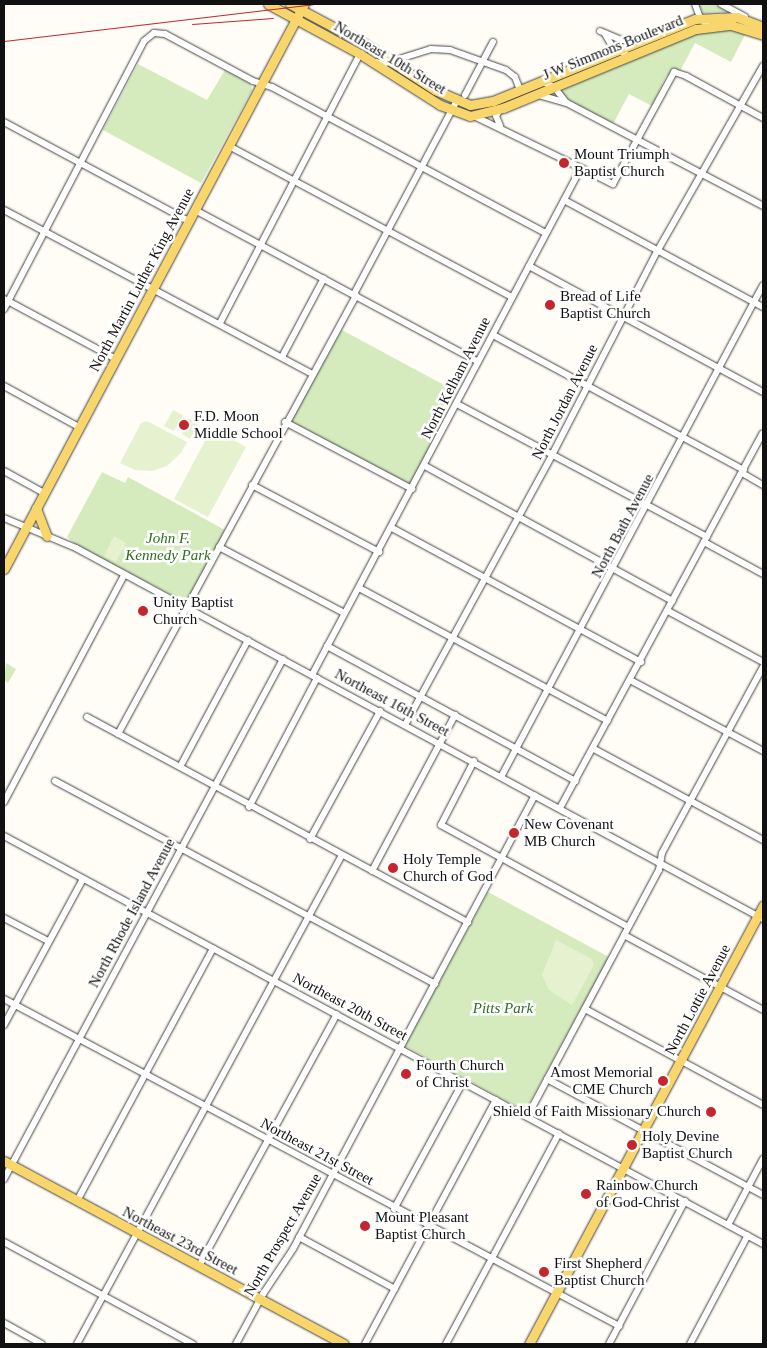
<!DOCTYPE html>
<html>
<head>
<meta charset="utf-8">
<style>
  body { margin:0 }
  #map { position:relative; width:767px; height:1348px; overflow:hidden; background:#fffdf5; font-family:Georgia,serif }
  div>[style] { position:absolute }
  .green>* { inset:0; background:#d5ebbd }
  .pitch>* { inset:0; background:#e6f2cf }
  .roads { filter:drop-shadow(0 0 1px #444) drop-shadow(0 0 1px #444) }
  .minor>* { height:6px; margin:-3px; padding:0 3px; transform-origin:3px; border-radius:3px; background:#fff }
  .major>* { height:9px; margin:-4.5px; padding:0 4.5px; transform-origin:4.5px; border-radius:4.5px; background:#f9d66b }
  .rail>* { height:1px; margin:-0.5px; padding:0 0.5px; transform-origin:0.5px; border-radius:0.5px; background:#c4262e }
  .dots>* { width:14px; height:14px; translate:-50% -50%; box-sizing:border-box; border:2px solid #fff; border-radius:50% }
  span { translate:-50% -50%; white-space:nowrap; text-align:center; line-height:1.15; -webkit-text-stroke:5px #fff; paint-order:stroke }
  .street-label { font-size:15px; color:#111 }
  .poi-label { font-size:15px; color:#111 }
  .left { translate:0 -50%; text-align:left }
  .right { translate:-100% -50%; text-align:right }
  .park-label { font-size:15px; color:#2f6b1f; font-style:italic }
  .frame { position:absolute; inset:0; border:5px solid #111; pointer-events:none }
</style>
</head>
<body>
<div id="map">
  <div class="green">
    <div style="clip-path:polygon(698px 4px,715px 4px,727px 12px,703px 13px)"></div>
    <div style="clip-path:polygon(713px 28px,747px 31px,731px 62px,695px 43px,680px 71px,666px 76px,652px 106px,629px 94px,613px 124px,570px 101px,563px 94px,563px 88px,691px 33px)"></div>
    <div style="clip-path:polygon(138px 64px,207px 100px,225px 70px,251px 84px,252px 90px,201px 183px,103px 130px)"></div>
    <div style="clip-path:polygon(342px 330px,457px 392px,412px 484px,408px 485px,291px 421px)"></div>
    <div style="clip-path:polygon(102px 472px,125px 483px,128px 477px,225px 530px,186px 602px,79px 547px,67px 537px)"></div>
    <div style="clip-path:polygon(6px 663px,16px 669px,8px 683px,4px 680px)"></div>
    <div style="clip-path:polygon(488px 892px,609px 957px,525px 1111px,405px 1046px)"></div>
  </div>
  <div class="pitch">
    <div style="clip-path:polygon(173px 410px,183px 415px,174px 431px,164px 426px)"></div>
    <div style="clip-path:polygon(190px 419px,198px 424px,190px 439px,182px 434px)"></div>
    <div style="clip-path:polygon(147px 421px,187px 442px,181px 453px,167px 466px,152px 471px,135px 470px,120px 463px,141px 423px)"></div>
    <div style="clip-path:polygon(212px 428px,246px 447px,208px 517px,174px 499px)"></div>
    <div style="clip-path:polygon(114px 536px,126px 543px,116px 562px,104px 556px)"></div>
    <div style="clip-path:polygon(556px 940px,592px 959px,594px 965px,572px 1005px,549px 990px,542px 975px)"></div>
  </div>
  <div class="roads">
    <div class="minor">
      <div style="left:695px;top:4px;width:15px;rotate:70deg"></div>
      <div style="left:700px;top:18px;width:12px;rotate:42deg"></div>
      <div style="left:721px;top:4px;width:27px;rotate:28deg"></div>
      <div style="left:600px;top:31px;width:23px;rotate:23deg"></div>
      <div style="left:621px;top:40px;width:15px"></div>
      <div style="left:605px;top:34px;width:14px;rotate:60deg"></div>
      <div style="left:612px;top:46px;width:19px;rotate:32deg"></div>
      <div style="left:376px;top:62px;width:7px;rotate:16deg"></div>
      <div style="left:383px;top:64px;width:50px;rotate:-17.4deg"></div>
      <div style="left:431px;top:49px;width:19px;rotate:3deg"></div>
      <div style="left:450px;top:50px;width:59px;rotate:19.7deg"></div>
      <div style="left:506px;top:70px;width:11px;rotate:38deg"></div>
      <div style="left:515px;top:77px;width:14px;rotate:69deg"></div>
      <div style="left:541px;top:81px;width:14px;rotate:25deg"></div>
      <div style="left:554px;top:87px;width:18px;rotate:52deg"></div>
      <div style="left:465px;top:95px;width:60px;rotate:-62.2deg"></div>
      <div style="left:539px;top:95px;width:29px;rotate:16deg"></div>
      <div style="left:567px;top:103px;width:221px;rotate:27.7deg"></div>
      <div style="left:500px;top:109px;width:8px;rotate:120deg"></div>
      <div style="left:496px;top:116px;width:11px;rotate:68deg"></div>
      <div style="left:474px;top:116px;width:119px;rotate:25.9deg"></div>
      <div style="left:4px;top:122px;width:210px;rotate:28.2deg"></div>
      <div style="left:229px;top:146px;width:321px;rotate:28.1deg"></div>
      <div style="left:564px;top:200px;width:226px;rotate:28.3deg"></div>
      <div style="left:4px;top:210px;width:350px;rotate:28deg"></div>
      <div style="left:195px;top:210px;width:321px;rotate:28.2deg"></div>
      <div style="left:529px;top:266px;width:266px;rotate:28.3deg"></div>
      <div style="left:354px;top:294px;width:217px;rotate:-62deg"></div>
      <div style="left:4px;top:299px;width:127px;rotate:28.2deg"></div>
      <div style="left:4px;top:309px;width:302px;rotate:-62.4deg"></div>
      <div style="left:144px;top:41px;width:13px;rotate:-39deg"></div>
      <div style="left:154px;top:33px;width:11px;rotate:5deg"></div>
      <div style="left:165px;top:34px;width:100px;rotate:28.1deg"></div>
      <div style="left:253px;top:81px;width:20px;rotate:18deg"></div>
      <div style="left:272px;top:87px;width:310px;rotate:28.1deg"></div>
      <div style="left:220px;top:323px;width:303px;rotate:-62.5deg"></div>
      <div style="left:493px;top:335px;width:285px;rotate:28.3deg"></div>
      <div style="left:282px;top:357px;width:89px;rotate:-62deg"></div>
      <div style="left:4px;top:386px;width:85px;rotate:28.7deg"></div>
      <div style="left:457px;top:404px;width:283px;rotate:28deg"></div>
      <div style="left:285px;top:422px;width:144px;rotate:27.8deg"></div>
      <div style="left:425px;top:466px;width:282px;rotate:28.6deg"></div>
      <div style="left:4px;top:471px;width:46px;rotate:28.8deg"></div>
      <div style="left:742px;top:473px;width:24px;rotate:30deg"></div>
      <div style="left:252px;top:485px;width:144px;rotate:27.8deg"></div>
      <div style="left:4px;top:518px;width:78px;rotate:22.6deg"></div>
      <div style="left:76px;top:548px;width:781px;rotate:28.37deg"></div>
      <div style="left:392px;top:528px;width:283px;rotate:28.3deg"></div>
      <div style="left:704px;top:542px;width:67px;rotate:28.5deg"></div>
      <div style="left:219px;top:547px;width:141px;rotate:27.8deg"></div>
      <div style="left:359px;top:588px;width:282px;rotate:28.1deg"></div>
      <div style="left:668px;top:611px;width:108px;rotate:28.2deg"></div>
      <div style="left:327px;top:646px;width:283px;rotate:28.5deg"></div>
      <div style="left:312px;top:675px;width:574px;rotate:-62.05deg"></div>
      <div style="left:581px;top:168px;width:36px;rotate:27deg"></div>
      <div style="left:613px;top:184px;width:128px;rotate:-61.4deg"></div>
      <div style="left:674px;top:72px;width:13px;rotate:18deg"></div>
      <div style="left:686px;top:76px;width:88px;rotate:28.6deg"></div>
      <div style="left:630px;top:680px;width:151px;rotate:28.1deg"></div>
      <div style="left:87px;top:717px;width:433px;rotate:28.3deg"></div>
      <div style="left:405px;top:725px;width:307px;rotate:-61.4deg"></div>
      <div style="left:552px;top:455px;width:231px;rotate:-62.7deg"></div>
      <div style="left:658px;top:250px;width:212px;rotate:-60.3deg"></div>
      <div style="left:118px;top:734px;width:499px;rotate:-61.5deg"></div>
      <div style="left:594px;top:749px;width:192px;rotate:28.3deg"></div>
      <div style="left:474px;top:761px;width:72px;rotate:117.3deg"></div>
      <div style="left:441px;top:825px;width:213px;rotate:28.6deg"></div>
      <div style="left:180px;top:767px;width:144px;rotate:-61.8deg"></div>
      <div style="left:501px;top:777px;width:557px;rotate:-61.96deg"></div>
      <div style="left:55px;top:781px;width:431px;rotate:28.1deg"></div>
      <div style="left:4px;top:802px;width:257px;rotate:-62.1deg"></div>
      <div style="left:249px;top:807px;width:146px;rotate:-62.2deg"></div>
      <div style="left:560px;top:808px;width:426px;rotate:-61.6deg"></div>
      <div style="left:4px;top:836px;width:862px;rotate:28.26deg"></div>
      <div style="left:310px;top:839px;width:146px;rotate:-61.3deg"></div>
      <div style="left:372px;top:871px;width:177px;rotate:-62deg"></div>
      <div style="left:4px;top:918px;width:50px;rotate:27.6deg"></div>
      <div style="left:624px;top:935px;width:158px;rotate:28.3deg"></div>
      <div style="left:4px;top:999px;width:697px;rotate:28deg"></div>
      <div style="left:585px;top:1009px;width:202px;rotate:28.3deg"></div>
      <div style="left:4px;top:1025px;width:166px;rotate:-61.6deg"></div>
      <div style="left:547px;top:1079px;width:245px;rotate:28.2deg"></div>
      <div style="left:527px;top:1117px;width:280px;rotate:-61.9deg"></div>
      <div style="left:659px;top:870px;width:17px;rotate:-80deg"></div>
      <div style="left:662px;top:853px;width:212px;rotate:-61.5deg"></div>
      <div style="left:4px;top:1179px;width:590px;rotate:-61.78deg"></div>
      <div style="left:77px;top:1201px;width:287px;rotate:-61.7deg"></div>
      <div style="left:394px;top:1209px;width:145px;rotate:-61.5deg"></div>
      <div style="left:728px;top:1225px;width:75px;rotate:-62.1deg"></div>
      <div style="left:299px;top:1237px;width:109px;rotate:28.4deg"></div>
      <div style="left:4px;top:1242px;width:215px;rotate:28.4deg"></div>
      <div style="left:199px;top:1266px;width:287px;rotate:-61.3deg"></div>
      <div style="left:4px;top:1323px;width:43px;rotate:28.9deg"></div>
      <div style="left:77px;top:1344px;width:556px;rotate:-61.55deg"></div>
      <div style="left:236px;top:1344px;width:57px;rotate:-61.6deg"></div>
      <div style="left:263px;top:1294px;width:54px;rotate:-56.3deg"></div>
      <div style="left:293px;top:1249px;width:514px;rotate:-61.94deg"></div>
      <div style="left:365px;top:1344px;width:277px;rotate:-61.8deg"></div>
      <div style="left:446px;top:1344px;width:239px;rotate:-61.8deg"></div>
      <div style="left:609px;top:1344px;width:162px;rotate:-62deg"></div>
      <div style="left:690px;top:1344px;width:123px;rotate:-62deg"></div>
    </div>
    <div class="major">
      <div style="left:268px;top:4px;width:105px;rotate:28.5deg"></div>
      <div style="left:360px;top:54px;width:95px;rotate:32.5deg"></div>
      <div style="left:440px;top:105px;width:32px;rotate:20deg"></div>
      <div style="left:470px;top:116px;width:34px;rotate:-14deg"></div>
      <div style="left:503px;top:108px;width:209px;rotate:-22.3deg"></div>
      <div style="left:696px;top:29px;width:35px;rotate:-7deg"></div>
      <div style="left:731px;top:25px;width:34px;rotate:17deg"></div>
      <div style="left:290px;top:4px;width:79px;rotate:27.9deg"></div>
      <div style="left:360px;top:41px;width:90px;rotate:33.2deg"></div>
      <div style="left:435px;top:90px;width:38px;rotate:23deg"></div>
      <div style="left:470px;top:105px;width:23px;rotate:-10deg"></div>
      <div style="left:493px;top:101px;width:218px;rotate:-22.1deg"></div>
      <div style="left:695px;top:19px;width:42px;rotate:-2.7deg"></div>
      <div style="left:737px;top:17px;width:28px;rotate:21deg"></div>
      <div style="left:36px;top:508px;width:30px;rotate:69deg"></div>
      <div style="left:4px;top:569px;width:640px;rotate:-62.03deg"></div>
      <div style="left:4px;top:1161px;width:386px;rotate:28.3deg"></div>
      <div style="left:529px;top:1344px;width:497px;rotate:-61.9deg"></div>
    </div>
  </div>
  <div class="rail">
    <div style="left:192px;top:24px;width:81px;rotate:-4.2deg"></div>
    <div style="left:4px;top:41px;width:311px;rotate:-6.8deg"></div>
  </div>
  <div class="dots">
    <div style="left:564px;top:163px;background:#c4262e"></div>
    <div style="left:550px;top:305px;background:#c4262e"></div>
    <div style="left:184px;top:425px;background:#c4262e"></div>
    <div style="left:143px;top:611px;background:#c4262e"></div>
    <div style="left:514px;top:833px;background:#c4262e"></div>
    <div style="left:393px;top:868px;background:#c4262e"></div>
    <div style="left:406px;top:1074px;background:#c4262e"></div>
    <div style="left:663px;top:1081px;background:#c4262e"></div>
    <div style="left:711px;top:1112px;background:#c4262e"></div>
    <div style="left:632px;top:1145px;background:#c4262e"></div>
    <div style="left:586px;top:1194px;background:#c4262e"></div>
    <div style="left:365px;top:1226px;background:#c4262e"></div>
    <div style="left:544px;top:1272px;background:#c4262e"></div>
  </div>
  <div class="street-label">
    <span style="left:613px;top:48px;rotate:-22deg">J W Simmons Boulevard</span>
    <span style="left:390px;top:58px;rotate:31deg">Northeast 10th Street</span>
    <span style="left:142px;top:280px;rotate:-62deg">North Martin Luther King Avenue</span>
    <span style="left:456px;top:378px;rotate:-63deg">North Kelham Avenue</span>
    <span style="left:565px;top:402px;rotate:-63deg">North Jordan Avenue</span>
    <span style="left:623px;top:526px;rotate:-62deg">North Bath Avenue</span>
    <span style="left:392px;top:703px;rotate:28deg">Northeast 16th Street</span>
    <span style="left:132px;top:913px;rotate:-62deg">North Rhode Island Avenue</span>
    <span style="left:698px;top:1000px;rotate:-62deg">North Lottie Avenue</span>
    <span style="left:350px;top:1007px;rotate:28deg">Northeast 20th Street</span>
    <span style="left:317px;top:1152px;rotate:28deg">Northeast 21st Street</span>
    <span style="left:283px;top:1235px;rotate:-60deg">North Prospect Avenue</span>
    <span style="left:180px;top:1241px;rotate:28deg">Northeast 23rd Street</span>
  </div>
  <div class="poi-label">
    <span class="left" style="left:574px;top:163px">Mount Triumph<br>Baptist Church</span>
    <span class="left" style="left:560px;top:305px">Bread of Life<br>Baptist Church</span>
    <span class="left" style="left:194px;top:425px">F.D. Moon<br>Middle School</span>
    <span class="left" style="left:153px;top:611px">Unity Baptist<br>Church</span>
    <span class="left" style="left:524px;top:833px">New Covenant<br>MB Church</span>
    <span class="left" style="left:403px;top:868px">Holy Temple<br>Church of God</span>
    <span class="left" style="left:416px;top:1074px">Fourth Church<br>of Christ</span>
    <span class="right" style="left:653px;top:1081px">Amost Memorial<br>CME Church</span>
    <span class="right" style="left:701px;top:1112px">Shield of Faith Missionary Church</span>
    <span class="left" style="left:642px;top:1145px">Holy Devine<br>Baptist Church</span>
    <span class="left" style="left:596px;top:1194px">Rainbow Church<br>of God-Christ</span>
    <span class="left" style="left:375px;top:1226px">Mount Pleasant<br>Baptist Church</span>
    <span class="left" style="left:554px;top:1272px">First Shepherd<br>Baptist Church</span>
  </div>
  <div class="park-label">
    <span style="left:168px;top:547px">John F.<br>Kennedy Park</span>
    <span style="left:503px;top:1009px">Pitts Park</span>
  </div>
  <div class="frame"></div>
</div>
</body>
</html>
